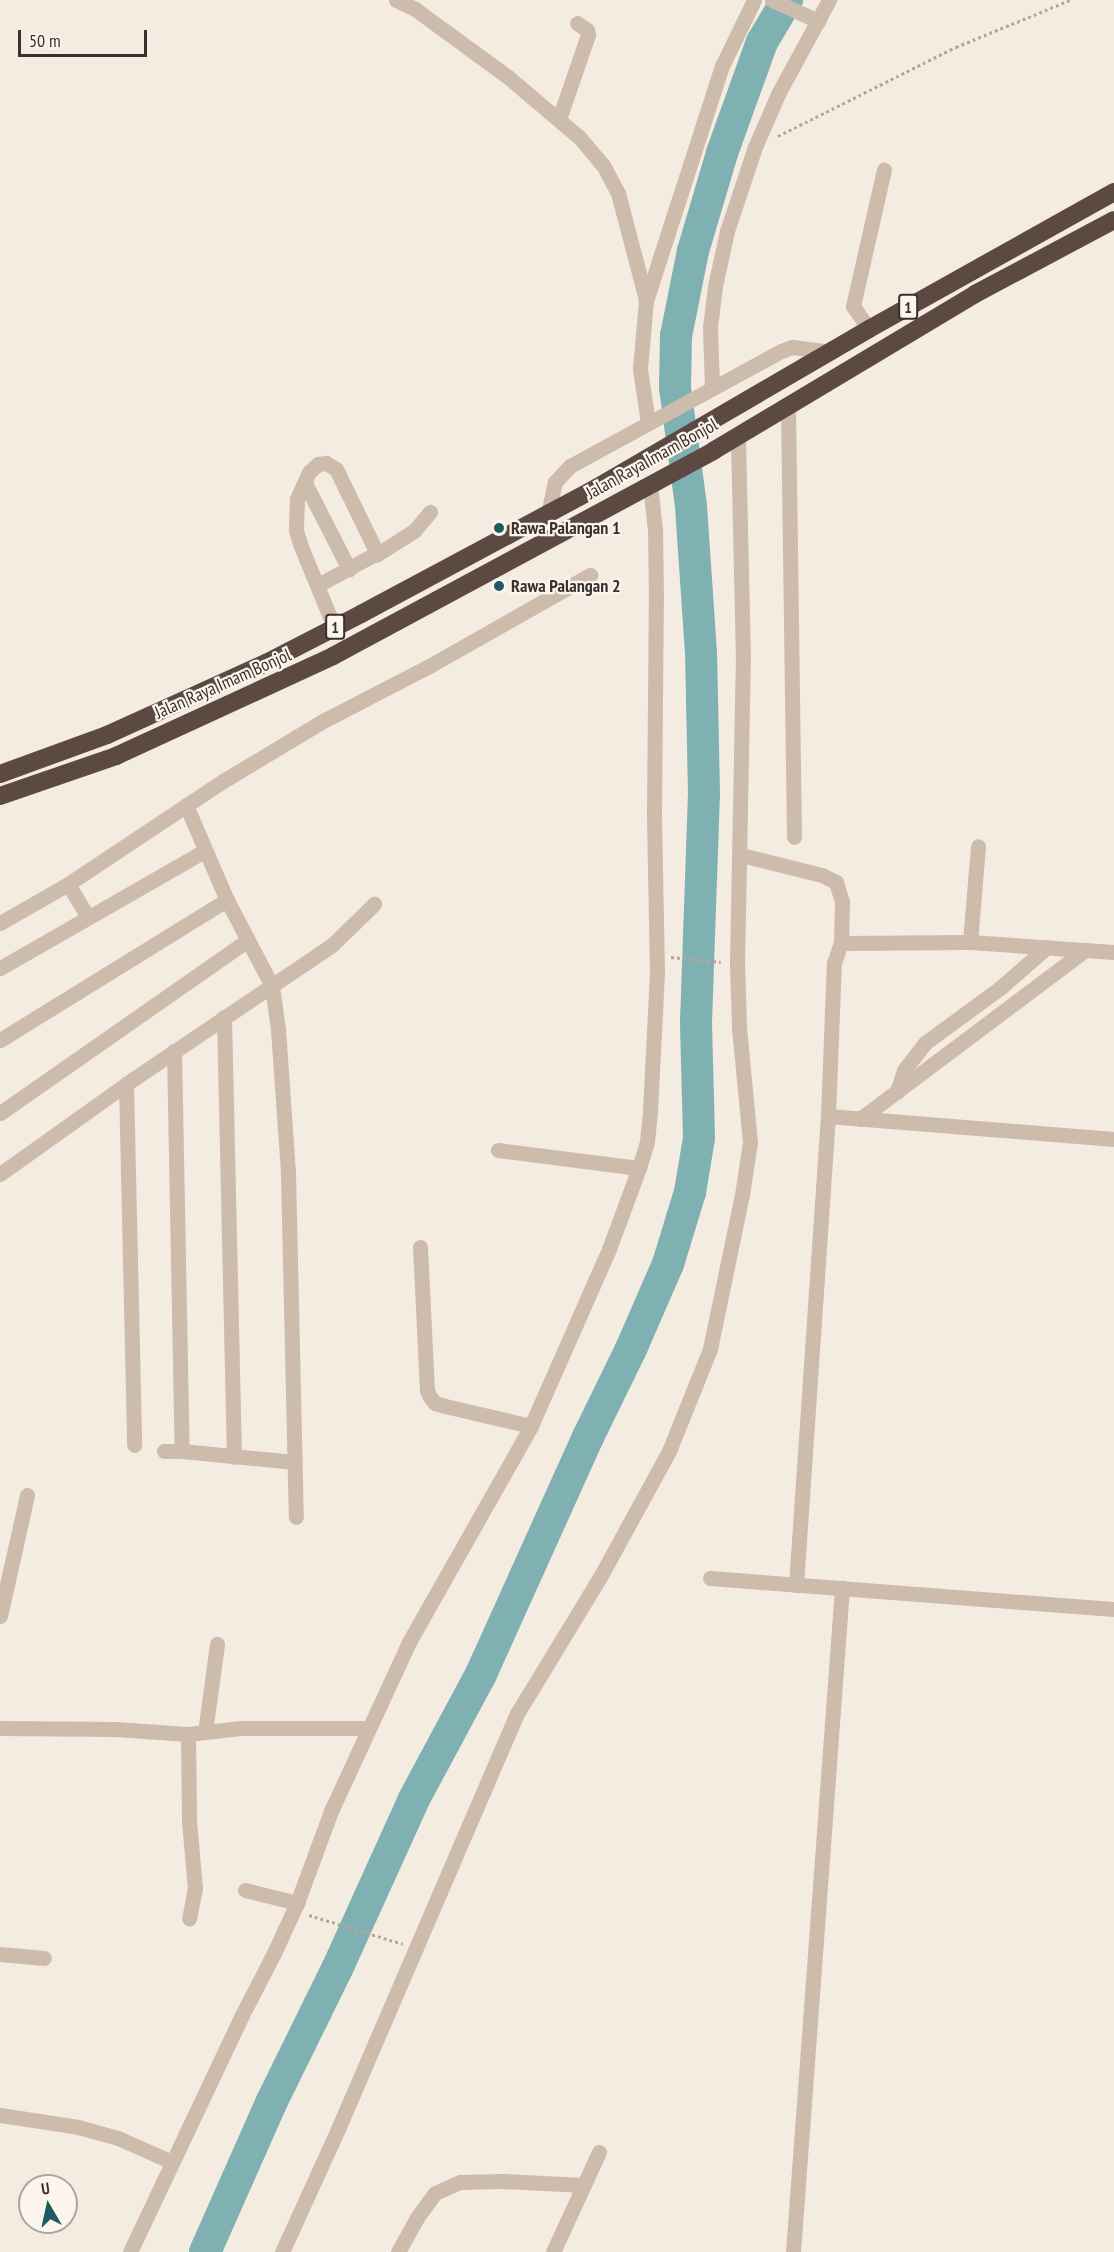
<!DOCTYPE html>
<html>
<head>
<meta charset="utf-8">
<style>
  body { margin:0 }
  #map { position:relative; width:1114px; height:2252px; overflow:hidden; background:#f4ebe1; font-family:"PT Sans Narrow",sans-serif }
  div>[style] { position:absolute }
  .river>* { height:32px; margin:-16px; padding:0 16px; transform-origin:16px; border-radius:16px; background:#7fb0b2 }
  .path>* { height:3px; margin-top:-1.5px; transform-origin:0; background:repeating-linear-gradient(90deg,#b9a596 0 3px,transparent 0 6px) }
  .minor>* { height:15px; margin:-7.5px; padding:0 7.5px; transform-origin:7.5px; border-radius:7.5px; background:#cdbbac }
  .highway>* { height:18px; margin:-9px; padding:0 9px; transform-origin:9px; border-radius:9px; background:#5c4a42 }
  .dots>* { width:16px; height:16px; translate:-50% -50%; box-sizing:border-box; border:3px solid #fbf5ee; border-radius:50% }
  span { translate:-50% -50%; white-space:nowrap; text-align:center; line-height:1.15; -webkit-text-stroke:4.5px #fbf5ee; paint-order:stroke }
  .shield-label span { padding:2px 4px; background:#fbf5ee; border:2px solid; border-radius:4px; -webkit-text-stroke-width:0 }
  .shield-label { font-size:16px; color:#3b302b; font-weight:700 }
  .street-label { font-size:18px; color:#3b302b }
  .poi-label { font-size:18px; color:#3b302b; font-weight:700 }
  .left { translate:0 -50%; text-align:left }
  .north { position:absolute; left:18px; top:2174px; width:60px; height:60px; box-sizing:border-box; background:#fbf5ee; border:2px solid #aea6a0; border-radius:50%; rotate:351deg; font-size:16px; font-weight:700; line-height:24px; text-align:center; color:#3b302b }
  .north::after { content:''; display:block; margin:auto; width:21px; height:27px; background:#1f5a5e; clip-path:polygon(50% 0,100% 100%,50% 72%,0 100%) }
  .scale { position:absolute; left:18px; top:30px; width:129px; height:27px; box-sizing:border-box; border:3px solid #3b302b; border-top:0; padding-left:8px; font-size:18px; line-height:21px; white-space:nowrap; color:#3b302b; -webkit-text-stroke:4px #fbf5ee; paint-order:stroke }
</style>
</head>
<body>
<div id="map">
  <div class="river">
    <div style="left:205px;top:2252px;width:163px;rotate:-66.1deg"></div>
    <div style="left:271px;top:2103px;width:149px;rotate:-63.8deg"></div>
    <div style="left:337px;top:1969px;width:187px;rotate:-65.6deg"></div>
    <div style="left:414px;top:1799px;width:142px;rotate:-61.8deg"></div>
    <div style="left:481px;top:1674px;width:260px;rotate:-65.7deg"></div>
    <div style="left:588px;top:1437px;width:98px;rotate:-64deg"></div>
    <div style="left:631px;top:1349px;width:93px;rotate:-66.5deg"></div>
    <div style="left:668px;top:1264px;width:75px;rotate:-73deg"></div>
    <div style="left:690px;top:1192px;width:55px;rotate:-80.5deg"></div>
    <div style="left:699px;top:1138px;width:116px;rotate:-91.5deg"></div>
    <div style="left:696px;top:1022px;width:228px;rotate:-88deg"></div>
    <div style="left:704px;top:794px;width:141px;rotate:-91.2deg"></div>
    <div style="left:701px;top:653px;width:147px;rotate:-93.9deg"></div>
    <div style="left:691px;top:506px;width:120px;rotate:-97.7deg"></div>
    <div style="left:675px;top:387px;width:51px;rotate:-88.9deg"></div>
    <div style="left:676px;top:336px;width:87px;rotate:-78.7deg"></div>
    <div style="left:693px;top:251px;width:102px;rotate:-73.5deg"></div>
    <div style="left:722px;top:153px;width:118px;rotate:-70.2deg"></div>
    <div style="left:762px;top:42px;width:49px;rotate:-59.2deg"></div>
  </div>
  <div class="path">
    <div style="left:778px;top:136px;width:199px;rotate:-26.6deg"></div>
    <div style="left:956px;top:47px;width:123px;rotate:-22.4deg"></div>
    <div style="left:671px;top:957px;width:50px;rotate:5.7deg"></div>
    <div style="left:309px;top:1915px;width:98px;rotate:17.1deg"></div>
  </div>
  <div class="minor">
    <div style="left:396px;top:0;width:21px;rotate:25deg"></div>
    <div style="left:415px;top:9px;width:115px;rotate:36.2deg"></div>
    <div style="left:508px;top:77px;width:94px;rotate:40.3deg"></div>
    <div style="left:580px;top:138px;width:35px;rotate:50deg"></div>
    <div style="left:603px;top:165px;width:32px;rotate:62deg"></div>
    <div style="left:618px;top:193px;width:111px;rotate:75.3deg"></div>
    <div style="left:772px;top:0;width:51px;rotate:24.5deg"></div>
    <div style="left:559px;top:119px;width:89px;rotate:-71deg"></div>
    <div style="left:588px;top:35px;width:5px;rotate:-101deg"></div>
    <div style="left:587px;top:30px;width:12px;rotate:-145deg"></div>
    <div style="left:869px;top:329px;width:28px;rotate:-125deg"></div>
    <div style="left:853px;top:306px;width:140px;rotate:-77.2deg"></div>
    <div style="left:712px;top:388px;width:61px;rotate:-91.9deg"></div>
    <div style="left:710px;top:327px;width:41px;rotate:-83deg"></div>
    <div style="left:715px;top:286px;width:56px;rotate:-77.7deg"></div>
    <div style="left:727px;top:231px;width:89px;rotate:-71.6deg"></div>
    <div style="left:755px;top:147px;width:58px;rotate:-66.5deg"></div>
    <div style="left:778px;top:94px;width:107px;rotate:-61.5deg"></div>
    <div style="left:788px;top:407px;width:430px;rotate:89.2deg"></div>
    <div style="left:648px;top:423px;width:55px;rotate:-98.4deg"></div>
    <div style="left:640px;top:369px;width:68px;rotate:-85deg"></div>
    <div style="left:646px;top:301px;width:247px;rotate:-72.1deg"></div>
    <div style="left:722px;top:66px;width:73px;rotate:-64.1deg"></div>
    <div style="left:305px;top:483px;width:97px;rotate:62.9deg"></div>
    <div style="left:548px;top:514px;width:33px;rotate:-78deg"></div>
    <div style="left:555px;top:482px;width:22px;rotate:-47deg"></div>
    <div style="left:570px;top:466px;width:240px;rotate:-28.6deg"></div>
    <div style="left:781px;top:351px;width:12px;rotate:-20deg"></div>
    <div style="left:792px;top:347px;width:39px;rotate:7deg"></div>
    <div style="left:376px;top:555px;width:45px;rotate:-32.3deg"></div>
    <div style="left:414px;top:531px;width:25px;rotate:-50deg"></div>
    <div style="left:318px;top:585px;width:67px;rotate:-28.5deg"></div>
    <div style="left:377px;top:553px;width:93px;rotate:-116deg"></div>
    <div style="left:336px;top:469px;width:12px;rotate:-149deg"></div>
    <div style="left:326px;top:463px;width:8px;rotate:173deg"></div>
    <div style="left:318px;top:464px;width:12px;rotate:138deg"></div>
    <div style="left:309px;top:472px;width:30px;rotate:114deg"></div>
    <div style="left:297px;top:499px;width:31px;rotate:92deg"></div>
    <div style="left:296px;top:530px;width:15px;rotate:74deg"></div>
    <div style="left:300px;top:544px;width:90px;rotate:67.7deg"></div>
    <div style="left:186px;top:805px;width:103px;rotate:66.7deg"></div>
    <div style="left:227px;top:900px;width:97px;rotate:62.4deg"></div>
    <div style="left:272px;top:986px;width:43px;rotate:82.1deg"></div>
    <div style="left:278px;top:1029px;width:144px;rotate:86deg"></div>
    <div style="left:288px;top:1173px;width:344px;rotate:88.7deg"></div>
    <div style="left:741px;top:855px;width:83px;rotate:13.9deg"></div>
    <div style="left:822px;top:875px;width:16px;rotate:27deg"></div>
    <div style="left:836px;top:882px;width:21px;rotate:73deg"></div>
    <div style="left:842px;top:902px;width:41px;rotate:91.4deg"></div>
    <div style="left:68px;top:884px;width:39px;rotate:59deg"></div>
    <div style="left:0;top:923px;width:78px;rotate:-29.8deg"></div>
    <div style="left:68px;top:884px;width:186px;rotate:-33.6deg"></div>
    <div style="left:223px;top:781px;width:117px;rotate:-31deg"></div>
    <div style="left:323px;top:721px;width:122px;rotate:-27.4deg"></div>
    <div style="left:431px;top:665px;width:183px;rotate:-29.5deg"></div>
    <div style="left:970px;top:942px;width:96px;rotate:-85.2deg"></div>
    <div style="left:0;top:968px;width:235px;rotate:-29.8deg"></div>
    <div style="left:224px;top:1017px;width:440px;rotate:88.7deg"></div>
    <div style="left:0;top:1040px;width:267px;rotate:-31.7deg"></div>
    <div style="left:174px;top:1051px;width:400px;rotate:88.9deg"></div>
    <div style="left:126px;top:1084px;width:361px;rotate:88.7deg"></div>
    <div style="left:897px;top:1092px;width:23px;rotate:-72deg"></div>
    <div style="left:904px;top:1070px;width:34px;rotate:-52deg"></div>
    <div style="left:925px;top:1043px;width:93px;rotate:-36.3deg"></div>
    <div style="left:1000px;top:988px;width:62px;rotate:-41.1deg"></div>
    <div style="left:0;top:1113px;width:302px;rotate:-34.9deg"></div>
    <div style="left:828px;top:1116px;width:287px;rotate:4.6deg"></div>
    <div style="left:860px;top:1119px;width:281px;rotate:-36.9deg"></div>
    <div style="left:498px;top:1150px;width:142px;rotate:7.3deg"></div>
    <div style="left:0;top:1174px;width:155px;rotate:-35.5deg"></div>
    <div style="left:126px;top:1084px;width:249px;rotate:-34deg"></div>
    <div style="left:332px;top:945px;width:59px;rotate:-44.3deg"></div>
    <div style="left:420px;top:1247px;width:143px;rotate:87.2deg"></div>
    <div style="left:427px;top:1390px;width:8px;rotate:67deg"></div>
    <div style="left:430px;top:1397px;width:8px;rotate:50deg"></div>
    <div style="left:435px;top:1403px;width:10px;rotate:17deg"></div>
    <div style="left:445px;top:1406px;width:88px;rotate:13.1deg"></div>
    <div style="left:164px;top:1451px;width:18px"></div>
    <div style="left:182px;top:1451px;width:113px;rotate:5.6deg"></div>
    <div style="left:710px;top:1578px;width:405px;rotate:4.4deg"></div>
    <div style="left:796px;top:1585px;width:470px;rotate:-86.1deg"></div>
    <div style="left:828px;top:1116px;width:153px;rotate:-87.8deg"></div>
    <div style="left:834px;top:963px;width:21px;rotate:-71deg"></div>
    <div style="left:841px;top:943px;width:129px;rotate:-0.4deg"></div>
    <div style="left:970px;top:942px;width:144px;rotate:4deg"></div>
    <div style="left:0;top:1616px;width:124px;rotate:-77.4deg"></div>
    <div style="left:0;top:1728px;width:115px;rotate:0.5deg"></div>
    <div style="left:115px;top:1729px;width:73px;rotate:3.9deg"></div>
    <div style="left:188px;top:1734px;width:53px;rotate:-6.5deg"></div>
    <div style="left:241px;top:1728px;width:128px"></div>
    <div style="left:205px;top:1732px;width:89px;rotate:-82.2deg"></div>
    <div style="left:188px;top:1734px;width:87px;rotate:89.3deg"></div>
    <div style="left:189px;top:1821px;width:67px;rotate:84.9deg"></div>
    <div style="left:195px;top:1888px;width:31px;rotate:101deg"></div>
    <div style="left:245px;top:1890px;width:54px;rotate:14deg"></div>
    <div style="left:0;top:1954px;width:44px;rotate:5.2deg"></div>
    <div style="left:0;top:2115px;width:79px;rotate:8.7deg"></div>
    <div style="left:78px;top:2127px;width:41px;rotate:15.4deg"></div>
    <div style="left:118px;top:2138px;width:59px;rotate:24deg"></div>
    <div style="left:130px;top:2252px;width:260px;rotate:-64.7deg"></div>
    <div style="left:241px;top:2017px;width:72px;rotate:-62.7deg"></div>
    <div style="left:274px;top:1953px;width:55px;rotate:-65.3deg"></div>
    <div style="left:297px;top:1903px;width:98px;rotate:-69.7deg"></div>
    <div style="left:331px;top:1811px;width:186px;rotate:-65.2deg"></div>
    <div style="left:409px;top:1642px;width:248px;rotate:-60.5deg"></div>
    <div style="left:531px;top:1426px;width:193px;rotate:-66.2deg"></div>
    <div style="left:609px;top:1249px;width:86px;rotate:-69.7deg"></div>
    <div style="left:639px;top:1168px;width:28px;rotate:-73deg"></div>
    <div style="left:647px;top:1141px;width:30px;rotate:-84deg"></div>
    <div style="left:650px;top:1111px;width:138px;rotate:-87.1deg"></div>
    <div style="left:657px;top:973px;width:159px;rotate:-91.1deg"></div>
    <div style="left:654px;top:814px;width:214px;rotate:-89.5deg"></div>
    <div style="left:656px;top:600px;width:70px;rotate:-90.8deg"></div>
    <div style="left:655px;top:530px;width:45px;rotate:-96.3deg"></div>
    <div style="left:282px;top:2252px;width:135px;rotate:-65.5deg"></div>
    <div style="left:338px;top:2129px;width:454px;rotate:-66.7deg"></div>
    <div style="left:518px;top:1712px;width:156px;rotate:-58.7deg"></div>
    <div style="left:599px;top:1579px;width:146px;rotate:-61.3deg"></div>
    <div style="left:669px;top:1451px;width:110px;rotate:-68.1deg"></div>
    <div style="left:710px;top:1349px;width:157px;rotate:-78.3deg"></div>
    <div style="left:742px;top:1195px;width:54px;rotate:-81.4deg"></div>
    <div style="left:750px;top:1142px;width:116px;rotate:-95.5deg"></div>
    <div style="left:739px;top:1027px;width:63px;rotate:-91.8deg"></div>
    <div style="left:737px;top:964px;width:304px;rotate:-88.9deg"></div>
    <div style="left:743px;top:660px;width:225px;rotate:-91.3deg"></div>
    <div style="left:398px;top:2252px;width:38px;rotate:-61deg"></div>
    <div style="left:416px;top:2219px;width:32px;rotate:-54deg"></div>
    <div style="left:435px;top:2193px;width:27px;rotate:-24deg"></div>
    <div style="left:460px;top:2182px;width:42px;rotate:-1.4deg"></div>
    <div style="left:502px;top:2181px;width:82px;rotate:2.8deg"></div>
    <div style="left:553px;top:2252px;width:110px;rotate:-65.3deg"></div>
    <div style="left:793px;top:2252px;width:666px;rotate:-85.78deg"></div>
  </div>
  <div class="highway">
    <div style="left:0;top:774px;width:114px;rotate:-20deg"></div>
    <div style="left:107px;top:735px;width:175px;rotate:-24.4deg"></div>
    <div style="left:266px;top:663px;width:107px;rotate:-27.3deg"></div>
    <div style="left:361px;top:614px;width:267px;rotate:-28.2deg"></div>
    <div style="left:596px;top:488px;width:316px;rotate:-30.2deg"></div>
    <div style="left:869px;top:329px;width:281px;rotate:-29.2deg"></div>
    <div style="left:0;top:796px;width:123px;rotate:-19deg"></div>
    <div style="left:116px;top:756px;width:239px;rotate:-24.7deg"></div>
    <div style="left:333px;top:656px;width:432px;rotate:-28.3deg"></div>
    <div style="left:713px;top:451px;width:305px;rotate:-30.9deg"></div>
    <div style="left:975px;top:294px;width:157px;rotate:-28deg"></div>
  </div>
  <div class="dots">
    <div style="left:499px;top:528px;background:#1f5a5e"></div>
    <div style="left:499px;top:586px;background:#1f5a5e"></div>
  </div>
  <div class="shield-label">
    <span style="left:908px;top:307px">1</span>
    <span style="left:335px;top:627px">1</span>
  </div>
  <div class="street-label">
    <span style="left:652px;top:459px;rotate:-29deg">Jalan Raya Imam Bonjol</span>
    <span style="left:223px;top:684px;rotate:-24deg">Jalan Raya Imam Bonjol</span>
  </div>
  <div class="poi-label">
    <span class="left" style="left:511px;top:528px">Rawa Palangan 1</span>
    <span class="left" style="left:511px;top:586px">Rawa Palangan 2</span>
  </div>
  <div class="north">U</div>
  <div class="scale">50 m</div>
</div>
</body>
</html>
